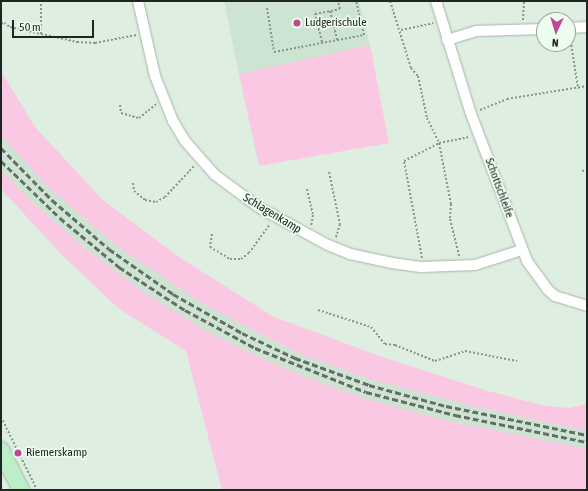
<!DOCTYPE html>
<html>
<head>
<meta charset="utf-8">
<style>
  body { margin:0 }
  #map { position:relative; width:588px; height:491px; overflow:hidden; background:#deeee1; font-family:"Asap Condensed",sans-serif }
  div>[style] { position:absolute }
  .built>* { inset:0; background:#cde4d2 }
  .green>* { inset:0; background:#fac8e3 }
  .path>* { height:2px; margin-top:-1px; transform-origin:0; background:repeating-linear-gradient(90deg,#89958c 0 2px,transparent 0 4px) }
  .roads { filter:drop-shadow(0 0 1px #a6b6a9) drop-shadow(0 0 1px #a6b6a9) }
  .street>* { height:10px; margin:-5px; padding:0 5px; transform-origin:5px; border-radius:5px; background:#fff }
  .primary>* { height:16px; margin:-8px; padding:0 8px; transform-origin:8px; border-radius:8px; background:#bceec8 }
  .rail>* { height:3px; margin-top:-1.5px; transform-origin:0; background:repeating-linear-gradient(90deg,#646d66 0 6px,transparent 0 9px) }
  .dots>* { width:11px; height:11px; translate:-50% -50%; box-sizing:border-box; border:2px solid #ecfcef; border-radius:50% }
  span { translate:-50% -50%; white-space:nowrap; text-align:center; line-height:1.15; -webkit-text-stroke:3.5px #ecfcef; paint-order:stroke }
  .poi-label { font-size:12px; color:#1f2521 }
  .left { translate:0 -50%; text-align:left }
  .street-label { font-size:12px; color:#1f2521 }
  .frame { position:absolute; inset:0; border:2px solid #1f2521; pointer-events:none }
  .north { position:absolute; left:536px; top:12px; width:40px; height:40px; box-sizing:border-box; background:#ecfcef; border:1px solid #9aa69d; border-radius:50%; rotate:184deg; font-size:11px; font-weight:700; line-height:16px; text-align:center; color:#1f2521 }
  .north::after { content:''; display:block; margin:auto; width:14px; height:18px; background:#c34695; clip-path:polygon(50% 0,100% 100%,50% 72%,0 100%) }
  .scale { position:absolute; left:12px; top:20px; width:82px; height:18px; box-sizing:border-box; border:2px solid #1f2521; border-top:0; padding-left:5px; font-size:12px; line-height:14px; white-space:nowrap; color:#1f2521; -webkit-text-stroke:3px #ecfcef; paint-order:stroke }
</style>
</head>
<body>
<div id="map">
  <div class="built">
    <div style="clip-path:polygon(224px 1px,359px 1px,370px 45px,239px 74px)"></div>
    <div style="clip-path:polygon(1px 136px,50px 189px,121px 249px,203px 304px,299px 354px,372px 380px,477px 407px,587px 431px,587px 449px,444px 420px,366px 399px,290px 371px,215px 336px,146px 294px,85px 248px,31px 201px,1px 170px)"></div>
  </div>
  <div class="green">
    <div style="clip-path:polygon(370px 45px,389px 143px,259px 166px,239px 74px)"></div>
    <div style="clip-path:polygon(1px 71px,35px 127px,103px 200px,179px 257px,272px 316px,382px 357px,488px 391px,545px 406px,570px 408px,587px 404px,587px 431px,477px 407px,372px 380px,300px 354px,203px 304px,121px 249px,50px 189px,1px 136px)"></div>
    <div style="clip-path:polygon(1px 170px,31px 201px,85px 248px,146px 294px,215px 336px,290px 371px,366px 399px,444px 420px,587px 449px,587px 490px,222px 490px,186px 351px,118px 308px,62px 255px,1px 189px)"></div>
  </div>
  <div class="path">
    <div style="left:390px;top:1px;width:70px;rotate:72.6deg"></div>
    <div style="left:411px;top:68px;width:11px;rotate:49deg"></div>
    <div style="left:418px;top:76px;width:43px;rotate:77.9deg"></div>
    <div style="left:427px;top:118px;width:28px;rotate:64deg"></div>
    <div style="left:439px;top:143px;width:62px;rotate:78.9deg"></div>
    <div style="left:451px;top:204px;width:15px;rotate:94deg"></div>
    <div style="left:450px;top:219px;width:38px;rotate:76deg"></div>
    <div style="left:267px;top:8px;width:45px;rotate:81deg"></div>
    <div style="left:274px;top:52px;width:92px;rotate:-10.7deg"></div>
    <div style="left:364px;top:35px;width:35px;rotate:-103deg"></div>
    <div style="left:330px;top:11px;width:30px;rotate:76deg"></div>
    <div style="left:523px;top:20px;width:19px;rotate:-87deg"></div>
    <div style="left:1px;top:24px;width:3px;rotate:-18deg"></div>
    <div style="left:4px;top:23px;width:7px;rotate:34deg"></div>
    <div style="left:10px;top:27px;width:69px;rotate:12.6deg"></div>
    <div style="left:77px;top:42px;width:18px;rotate:3deg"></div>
    <div style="left:95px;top:43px;width:42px;rotate:-11deg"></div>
    <div style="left:401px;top:30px;width:33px;rotate:-12deg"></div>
    <div style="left:41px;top:34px;width:33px;rotate:-90deg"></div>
    <div style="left:570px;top:37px;width:52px;rotate:81.1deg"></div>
    <div style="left:322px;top:42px;width:29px;rotate:-104deg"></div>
    <div style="left:315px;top:14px;width:25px;rotate:-11deg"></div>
    <div style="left:340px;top:9px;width:8px;rotate:-104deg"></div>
    <div style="left:120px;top:105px;width:8px;rotate:83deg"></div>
    <div style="left:121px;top:113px;width:19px;rotate:16deg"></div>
    <div style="left:139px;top:118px;width:22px;rotate:-39deg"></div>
    <div style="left:480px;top:110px;width:29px;rotate:-22deg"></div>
    <div style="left:507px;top:99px;width:81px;rotate:-9.2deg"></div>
    <div style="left:582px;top:171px;width:5px;rotate:-11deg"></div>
    <div style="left:329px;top:172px;width:53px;rotate:78.1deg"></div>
    <div style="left:340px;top:224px;width:14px;rotate:107deg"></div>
    <div style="left:133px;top:183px;width:8px;rotate:83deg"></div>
    <div style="left:134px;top:191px;width:14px;rotate:39deg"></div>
    <div style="left:145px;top:200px;width:11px;rotate:10deg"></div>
    <div style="left:156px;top:202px;width:10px;rotate:-29deg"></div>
    <div style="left:165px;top:197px;width:42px;rotate:-46.9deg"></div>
    <div style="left:307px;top:189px;width:27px;rotate:77deg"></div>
    <div style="left:313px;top:215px;width:11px;rotate:100deg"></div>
    <div style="left:212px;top:234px;width:13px;rotate:99deg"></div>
    <div style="left:210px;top:247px;width:23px;rotate:31deg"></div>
    <div style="left:230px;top:259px;width:11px"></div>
    <div style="left:241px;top:259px;width:10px;rotate:-37deg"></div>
    <div style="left:249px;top:253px;width:34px;rotate:-54deg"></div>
    <div style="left:422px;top:258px;width:99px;rotate:-100.5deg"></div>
    <div style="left:404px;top:161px;width:39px;rotate:-27deg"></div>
    <div style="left:439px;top:143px;width:31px;rotate:-11deg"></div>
    <div style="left:318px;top:310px;width:56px;rotate:17.8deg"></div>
    <div style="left:371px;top:327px;width:22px;rotate:51deg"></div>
    <div style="left:385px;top:344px;width:10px;rotate:6deg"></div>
    <div style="left:395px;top:345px;width:43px;rotate:21.8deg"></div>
    <div style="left:435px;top:361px;width:32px;rotate:-18deg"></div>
    <div style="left:465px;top:351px;width:53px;rotate:10.9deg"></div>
    <div style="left:1px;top:417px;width:81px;rotate:63.7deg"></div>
    <div style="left:1px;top:486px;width:4px;rotate:63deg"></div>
  </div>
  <div class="roads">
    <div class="street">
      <div style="left:138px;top:1px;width:77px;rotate:77.2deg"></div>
      <div style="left:155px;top:76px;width:48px;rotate:68.2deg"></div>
      <div style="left:173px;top:121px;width:23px;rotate:59deg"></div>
      <div style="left:185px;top:141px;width:45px;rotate:48.6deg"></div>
      <div style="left:215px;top:175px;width:56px;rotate:36.3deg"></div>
      <div style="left:260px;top:208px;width:77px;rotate:28.6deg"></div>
      <div style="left:328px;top:245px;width:24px;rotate:22deg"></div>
      <div style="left:350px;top:254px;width:43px;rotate:12.1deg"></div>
      <div style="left:392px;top:263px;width:30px;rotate:8deg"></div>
      <div style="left:422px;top:267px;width:53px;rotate:-2.2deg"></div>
      <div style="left:475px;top:265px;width:49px;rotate:-17.7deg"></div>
      <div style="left:436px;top:1px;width:118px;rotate:72.8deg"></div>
      <div style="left:471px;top:114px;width:157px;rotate:69.1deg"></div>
      <div style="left:527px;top:261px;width:34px;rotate:54deg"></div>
      <div style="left:547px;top:289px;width:11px;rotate:41deg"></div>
      <div style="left:555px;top:296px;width:34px;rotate:17deg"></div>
      <div style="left:568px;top:28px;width:19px;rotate:-3deg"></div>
      <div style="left:447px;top:40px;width:30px;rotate:-17deg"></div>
      <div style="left:476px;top:31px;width:68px;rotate:-1.7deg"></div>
    </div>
    <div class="primary">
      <div style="left:1px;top:450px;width:45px;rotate:63.4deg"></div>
    </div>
  </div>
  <div class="rail">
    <div style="left:1px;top:148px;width:73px;rotate:45.6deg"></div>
    <div style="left:52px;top:200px;width:75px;rotate:40.7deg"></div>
    <div style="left:109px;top:249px;width:78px;rotate:35.1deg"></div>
    <div style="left:173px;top:294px;width:79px;rotate:29.5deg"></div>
    <div style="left:242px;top:333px;width:59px;rotate:25.3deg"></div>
    <div style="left:295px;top:358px;width:79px;rotate:20deg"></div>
    <div style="left:369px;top:385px;width:80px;rotate:15.3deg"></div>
    <div style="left:446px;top:406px;width:144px;rotate:11.6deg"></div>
    <div style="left:1px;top:161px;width:82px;rotate:44deg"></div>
    <div style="left:60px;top:218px;width:77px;rotate:39.7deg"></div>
    <div style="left:119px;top:267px;width:79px;rotate:33.1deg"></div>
    <div style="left:185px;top:310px;width:80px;rotate:28.5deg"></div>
    <div style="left:255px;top:348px;width:119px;rotate:21.6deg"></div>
    <div style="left:366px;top:392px;width:92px;rotate:14.5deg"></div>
    <div style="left:455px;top:415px;width:135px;rotate:11.6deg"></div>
  </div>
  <div class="dots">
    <div style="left:297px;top:23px;background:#c34695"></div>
    <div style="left:18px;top:453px;background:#c34695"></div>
  </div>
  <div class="poi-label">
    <span class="left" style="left:305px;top:23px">Ludgerischule</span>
    <span class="left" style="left:26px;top:453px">Riemerskamp</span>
  </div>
  <div class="street-label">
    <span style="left:499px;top:188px;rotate:70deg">Schottschleife</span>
    <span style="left:272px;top:214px;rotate:31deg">Schlagenkamp</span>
  </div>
  <div class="frame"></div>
  <div class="north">N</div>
  <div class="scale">50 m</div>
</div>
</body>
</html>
